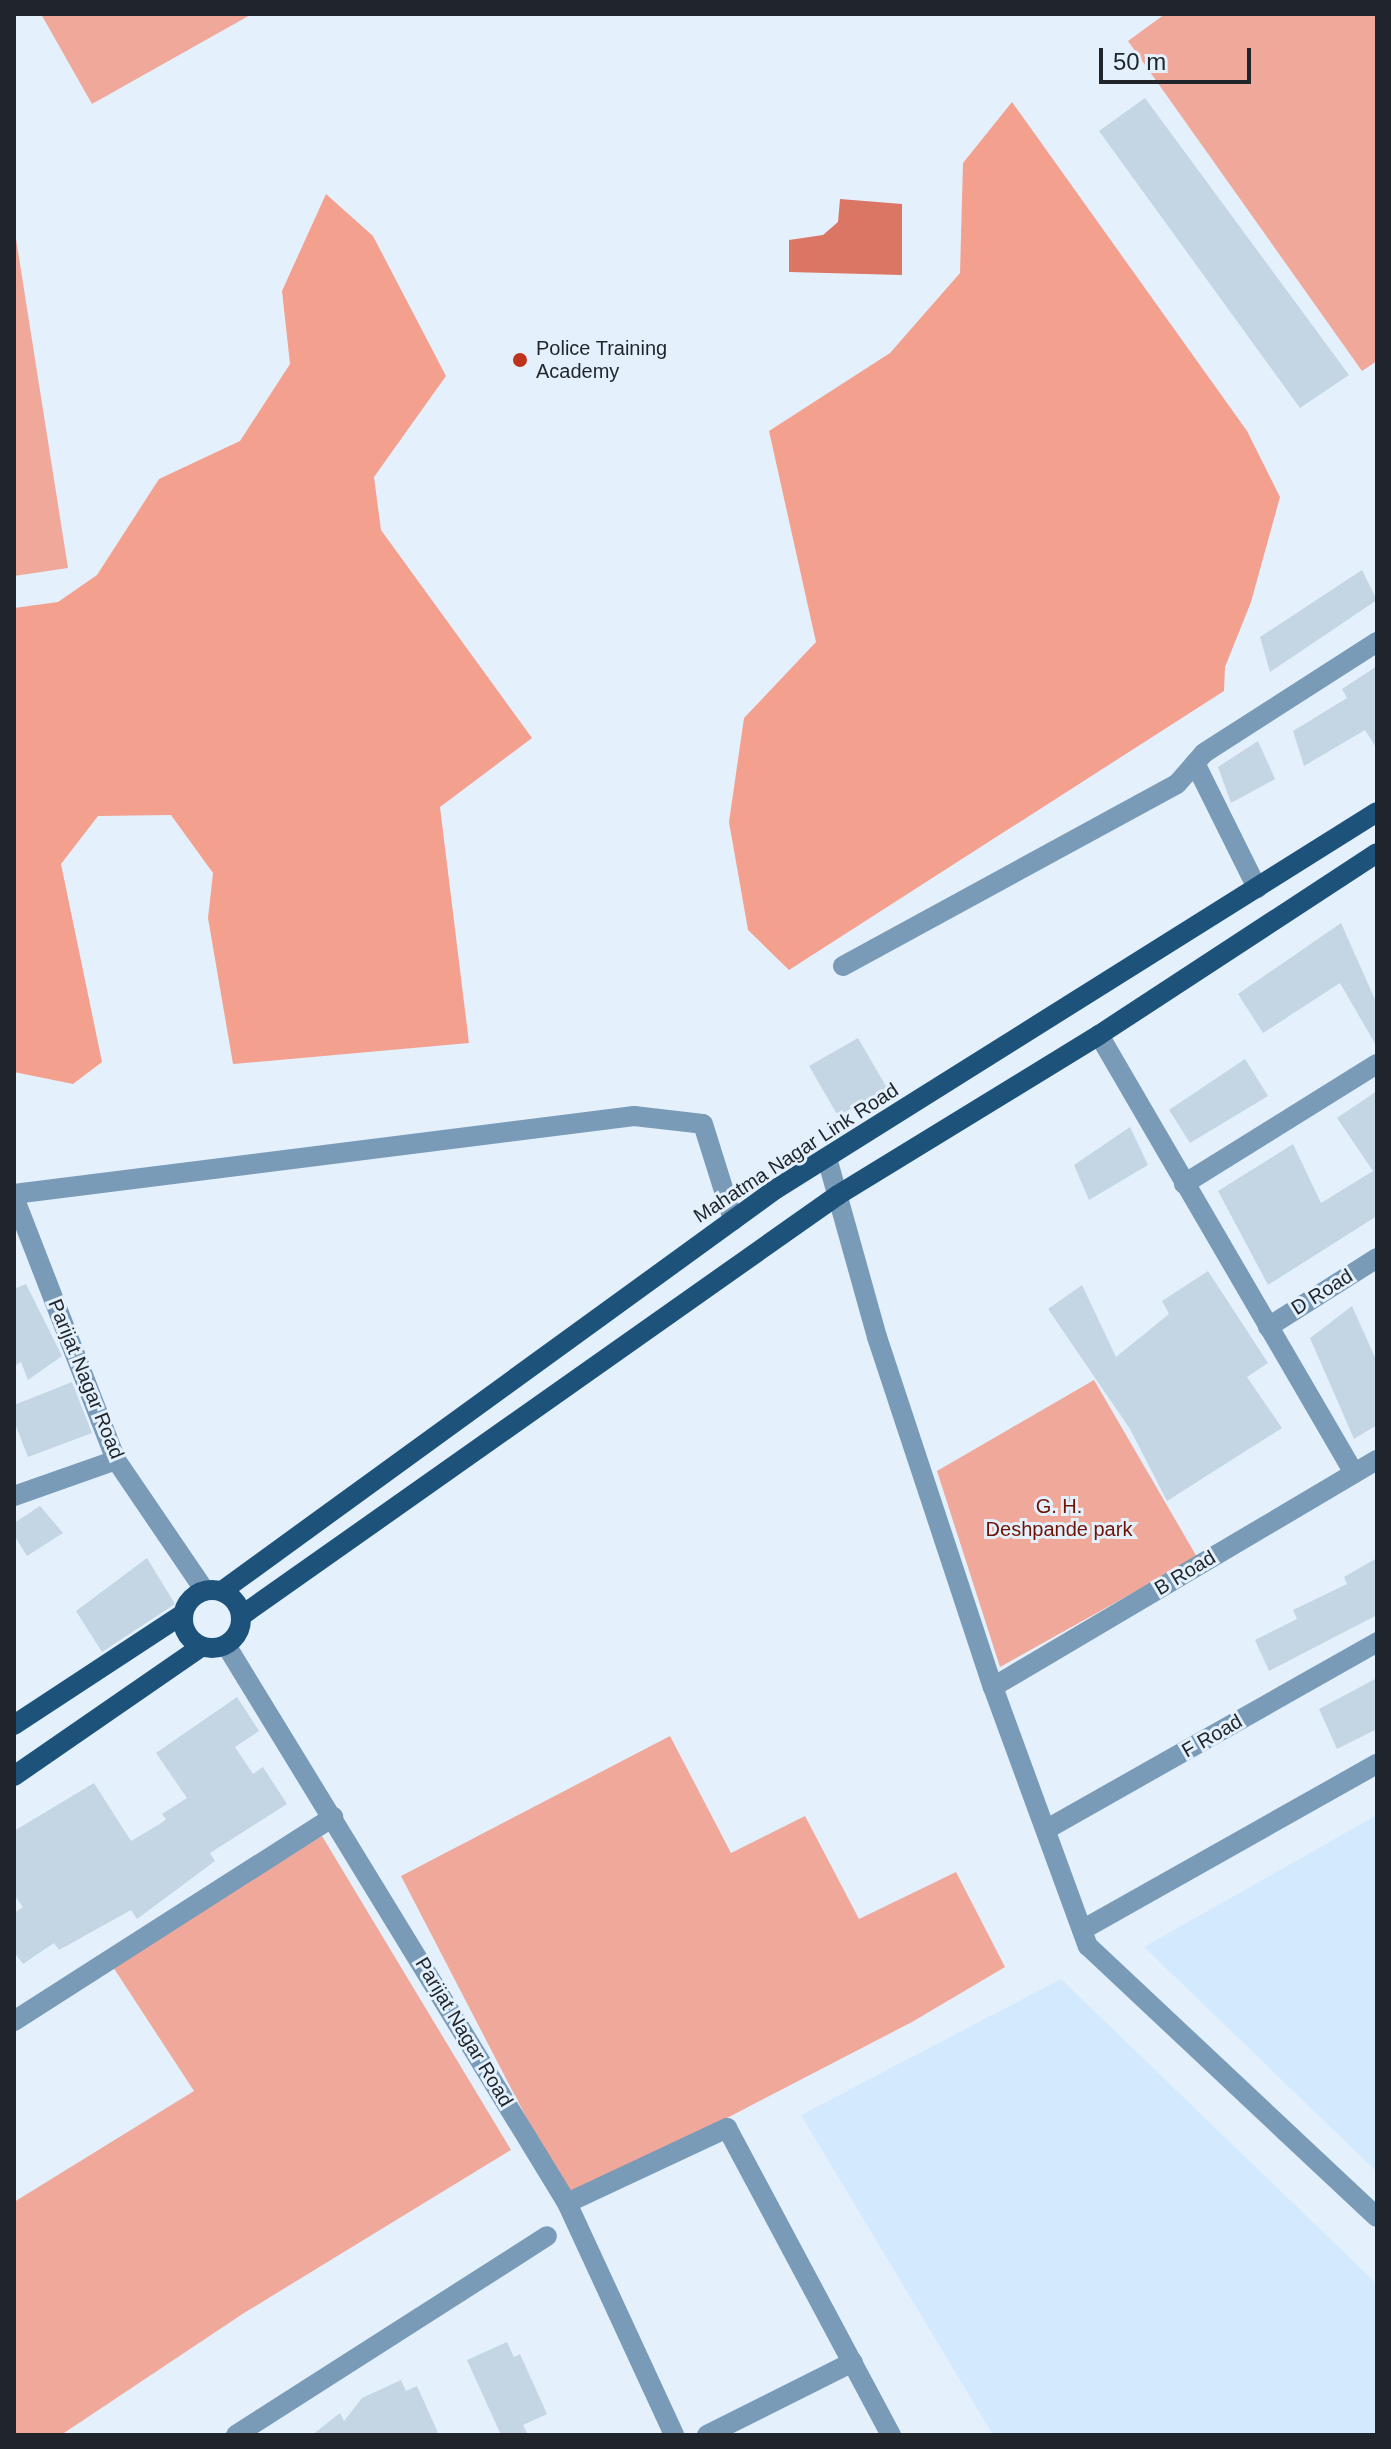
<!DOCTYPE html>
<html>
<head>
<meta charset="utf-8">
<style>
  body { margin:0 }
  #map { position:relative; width:1391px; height:2449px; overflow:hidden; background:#e4f1fd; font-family:Helvetica,sans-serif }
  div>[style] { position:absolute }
  .built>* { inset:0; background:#d3eafe }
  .green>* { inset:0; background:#efa899 }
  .forest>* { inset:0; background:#f3a08f }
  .water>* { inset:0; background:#da7663 }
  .building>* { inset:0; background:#c4d5e4 }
  .minor>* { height:20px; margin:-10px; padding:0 10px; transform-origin:10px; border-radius:10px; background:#799bb8 }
  .major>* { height:20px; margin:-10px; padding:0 10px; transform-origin:10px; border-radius:10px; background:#1d537b }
  .major>.ring { margin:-10px; padding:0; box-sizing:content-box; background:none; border:20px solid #1d537b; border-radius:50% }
  .dots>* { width:22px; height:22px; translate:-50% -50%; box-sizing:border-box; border:4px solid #e4f1fd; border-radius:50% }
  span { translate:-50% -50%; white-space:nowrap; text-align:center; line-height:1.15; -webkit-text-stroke:6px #e4f1fd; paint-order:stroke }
  .poi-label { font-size:20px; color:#1f252b }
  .left { translate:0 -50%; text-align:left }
  .street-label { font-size:20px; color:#1f252b }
  .park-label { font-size:20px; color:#6e1304 }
  .frame { position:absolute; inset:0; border:16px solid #1f252b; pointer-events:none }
  .scale { position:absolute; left:1099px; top:48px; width:152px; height:36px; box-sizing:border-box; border:4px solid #1f252b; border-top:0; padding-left:10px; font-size:24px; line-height:28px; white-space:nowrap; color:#1f252b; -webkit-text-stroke:6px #e4f1fd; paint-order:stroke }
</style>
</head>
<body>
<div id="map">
  <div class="built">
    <div style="clip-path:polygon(1377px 1815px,1377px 2172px,1144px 1947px)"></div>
    <div style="clip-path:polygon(1061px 1979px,1377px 2284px,1377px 2435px,993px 2435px,801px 2115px)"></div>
  </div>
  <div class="green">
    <div style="clip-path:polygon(41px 14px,252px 14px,92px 104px)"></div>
    <div style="clip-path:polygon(1165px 14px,1377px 14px,1377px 361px,1362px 371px,1128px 41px)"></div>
    <div style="clip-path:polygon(14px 226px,68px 568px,14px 576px)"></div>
    <div style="clip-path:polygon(1094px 1380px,1197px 1557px,1000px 1667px,937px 1471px)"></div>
    <div style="clip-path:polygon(670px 1736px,731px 1853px,805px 1816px,859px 1919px,956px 1872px,1005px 1967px,912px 2022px,569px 2200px,401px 1876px)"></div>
    <div style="clip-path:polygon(322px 1836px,511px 2150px,244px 2313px,61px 2435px,14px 2435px,14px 2202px,194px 2091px,113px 1967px)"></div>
  </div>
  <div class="forest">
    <div style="clip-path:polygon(1012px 102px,1247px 431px,1280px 497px,1251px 602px,1225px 667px,1224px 691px,789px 970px,748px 930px,729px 822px,744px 718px,816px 642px,769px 431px,890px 353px,960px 273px,963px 163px)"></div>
    <div style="clip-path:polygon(326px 194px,373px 236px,446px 376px,374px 477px,381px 530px,532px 738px,440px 807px,469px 1043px,233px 1064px,208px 918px,213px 873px,171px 815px,98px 816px,61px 864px,102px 1062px,73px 1084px,14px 1072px,14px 608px,58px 602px,97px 575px,159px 479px,240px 441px,290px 364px,282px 291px)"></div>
  </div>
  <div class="water">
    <div style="clip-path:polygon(840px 199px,902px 204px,902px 275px,789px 272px,789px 240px,823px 235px,838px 222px)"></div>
  </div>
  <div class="building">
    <div style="clip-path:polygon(1145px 98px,1349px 375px,1300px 408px,1099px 131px)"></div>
    <div style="clip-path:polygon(1362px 570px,1377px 600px,1270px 672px,1260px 637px)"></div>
    <div style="clip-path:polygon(1377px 666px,1377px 749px,1365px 730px,1304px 766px,1293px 731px,1347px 698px,1342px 689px)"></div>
    <div style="clip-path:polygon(1258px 741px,1275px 779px,1231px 803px,1218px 767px)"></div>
    <div style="clip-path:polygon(1341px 923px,1377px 1004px,1377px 1047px,1340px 983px,1263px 1033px,1238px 994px)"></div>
    <div style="clip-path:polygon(858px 1038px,887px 1088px,838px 1116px,809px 1066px)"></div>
    <div style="clip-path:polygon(1245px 1059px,1268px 1096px,1190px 1143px,1169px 1110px)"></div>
    <div style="clip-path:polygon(1377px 1091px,1377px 1216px,1268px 1285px,1218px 1191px,1293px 1144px,1321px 1203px,1373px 1171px,1337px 1118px)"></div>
    <div style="clip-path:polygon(1130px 1127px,1148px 1165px,1089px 1200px,1074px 1165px)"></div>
    <div style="clip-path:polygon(1208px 1271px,1268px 1363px,1247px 1377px,1282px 1428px,1167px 1501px,1130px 1429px,1048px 1309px,1082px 1285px,1116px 1357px,1169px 1314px,1162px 1301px)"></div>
    <div style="clip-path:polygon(26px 1284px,62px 1356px,28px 1380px,21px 1362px,14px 1366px,14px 1289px)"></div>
    <div style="clip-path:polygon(1352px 1306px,1377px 1362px,1377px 1425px,1354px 1439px,1310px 1338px)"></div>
    <div style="clip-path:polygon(72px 1382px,92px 1433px,28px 1457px,14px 1421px,14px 1405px)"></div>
    <div style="clip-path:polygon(40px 1506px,63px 1533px,27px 1556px,14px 1535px,14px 1523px)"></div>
    <div style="clip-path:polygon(147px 1558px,175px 1604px,102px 1652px,76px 1611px)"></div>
    <div style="clip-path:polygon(1377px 1558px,1377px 1615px,1269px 1671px,1255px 1640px,1297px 1619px,1293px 1610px,1347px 1584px,1344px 1577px)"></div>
    <div style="clip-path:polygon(1377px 1678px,1377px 1729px,1337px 1749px,1319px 1709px)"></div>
    <div style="clip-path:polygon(237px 1697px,259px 1731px,235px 1747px,253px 1774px,263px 1767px,287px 1804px,210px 1853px,215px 1861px,137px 1919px,131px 1910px,59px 1950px,54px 1943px,23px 1964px,14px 1952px,14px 1913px,23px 1907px,14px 1895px,14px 1831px,94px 1783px,131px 1841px,160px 1824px,166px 1819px,162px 1814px,187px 1798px,156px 1753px)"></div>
    <div style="clip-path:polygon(507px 2342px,514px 2357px,520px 2354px,547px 2414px,523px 2425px,528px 2435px,501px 2435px,467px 2360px)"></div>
    <div style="clip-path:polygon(401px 2380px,406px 2391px,417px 2386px,439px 2435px,312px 2435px,340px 2413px,344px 2421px,362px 2398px)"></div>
  </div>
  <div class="minor">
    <div style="left:1195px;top:763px;width:140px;rotate:63.6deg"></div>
    <div style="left:843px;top:966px;width:380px;rotate:-28.6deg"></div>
    <div style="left:1177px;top:784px;width:41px;rotate:-48.9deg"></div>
    <div style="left:1204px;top:753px;width:206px;rotate:-32.7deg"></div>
    <div style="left:1099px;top:1035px;width:507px;rotate:59.79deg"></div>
    <div style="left:827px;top:1158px;width:186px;rotate:74.4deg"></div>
    <div style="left:877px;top:1337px;width:369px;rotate:71.7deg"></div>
    <div style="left:993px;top:1687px;width:276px;rotate:69.9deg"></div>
    <div style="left:1088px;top:1946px;width:396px;rotate:43.2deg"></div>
    <div style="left:1184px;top:1184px;width:227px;rotate:-31.9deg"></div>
    <div style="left:14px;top:1194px;width:625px;rotate:-7.17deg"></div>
    <div style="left:634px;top:1116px;width:69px;rotate:6.6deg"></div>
    <div style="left:703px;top:1124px;width:101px;rotate:72.6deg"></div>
    <div style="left:14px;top:1197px;width:282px;rotate:68.8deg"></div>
    <div style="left:116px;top:1460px;width:158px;rotate:55.8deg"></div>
    <div style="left:1268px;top:1327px;width:129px;rotate:-32.3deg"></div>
    <div style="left:14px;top:1496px;width:108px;rotate:-19.4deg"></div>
    <div style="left:226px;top:1645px;width:654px;rotate:58.57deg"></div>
    <div style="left:567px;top:2203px;width:255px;rotate:65.2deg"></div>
    <div style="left:993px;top:1687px;width:446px;rotate:-30.6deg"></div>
    <div style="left:1047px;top:1829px;width:379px;rotate:-29.5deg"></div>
    <div style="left:1082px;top:1930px;width:338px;rotate:-29.4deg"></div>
    <div style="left:14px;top:2021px;width:379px;rotate:-32.6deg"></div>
    <div style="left:567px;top:2203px;width:177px;rotate:-25.1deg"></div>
    <div style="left:727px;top:2128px;width:348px;rotate:61.9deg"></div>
    <div style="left:236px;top:2435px;width:369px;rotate:-32.6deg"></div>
    <div style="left:707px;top:2435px;width:163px;rotate:-26.6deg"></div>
  </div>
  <div class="major">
    <div class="ring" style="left:183px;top:1590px;width:38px;height:38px"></div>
    <div style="left:222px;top:1591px;width:684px;rotate:-35.97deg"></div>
    <div style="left:776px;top:1189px;width:709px;rotate:-32.1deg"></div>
    <div style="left:241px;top:1616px;width:731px;rotate:-35.19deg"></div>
    <div style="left:838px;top:1195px;width:306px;rotate:-31.5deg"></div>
    <div style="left:1099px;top:1035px;width:332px;rotate:-33.2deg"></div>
    <div style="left:14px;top:1725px;width:202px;rotate:-33.3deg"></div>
    <div style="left:14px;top:1776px;width:227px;rotate:-34.6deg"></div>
  </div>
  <div class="dots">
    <div style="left:520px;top:360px;background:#be331b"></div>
  </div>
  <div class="poi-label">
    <span class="left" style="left:536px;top:360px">Police Training<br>Academy</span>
  </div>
  <div class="street-label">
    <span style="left:796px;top:1153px;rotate:-33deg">Mahatma Nagar Link Road</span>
    <span style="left:1322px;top:1292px;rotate:-32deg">D Road</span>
    <span style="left:86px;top:1379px;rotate:68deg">Parijat Nagar Road</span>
    <span style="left:1185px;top:1573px;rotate:-31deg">B Road</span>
    <span style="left:1212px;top:1736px;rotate:-30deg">F Road</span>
    <span style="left:464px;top:2032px;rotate:59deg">Parijat Nagar Road</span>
  </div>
  <div class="park-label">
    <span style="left:1059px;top:1518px">G. H.<br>Deshpande park</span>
  </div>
  <div class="frame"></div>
  <div class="scale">50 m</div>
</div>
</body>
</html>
